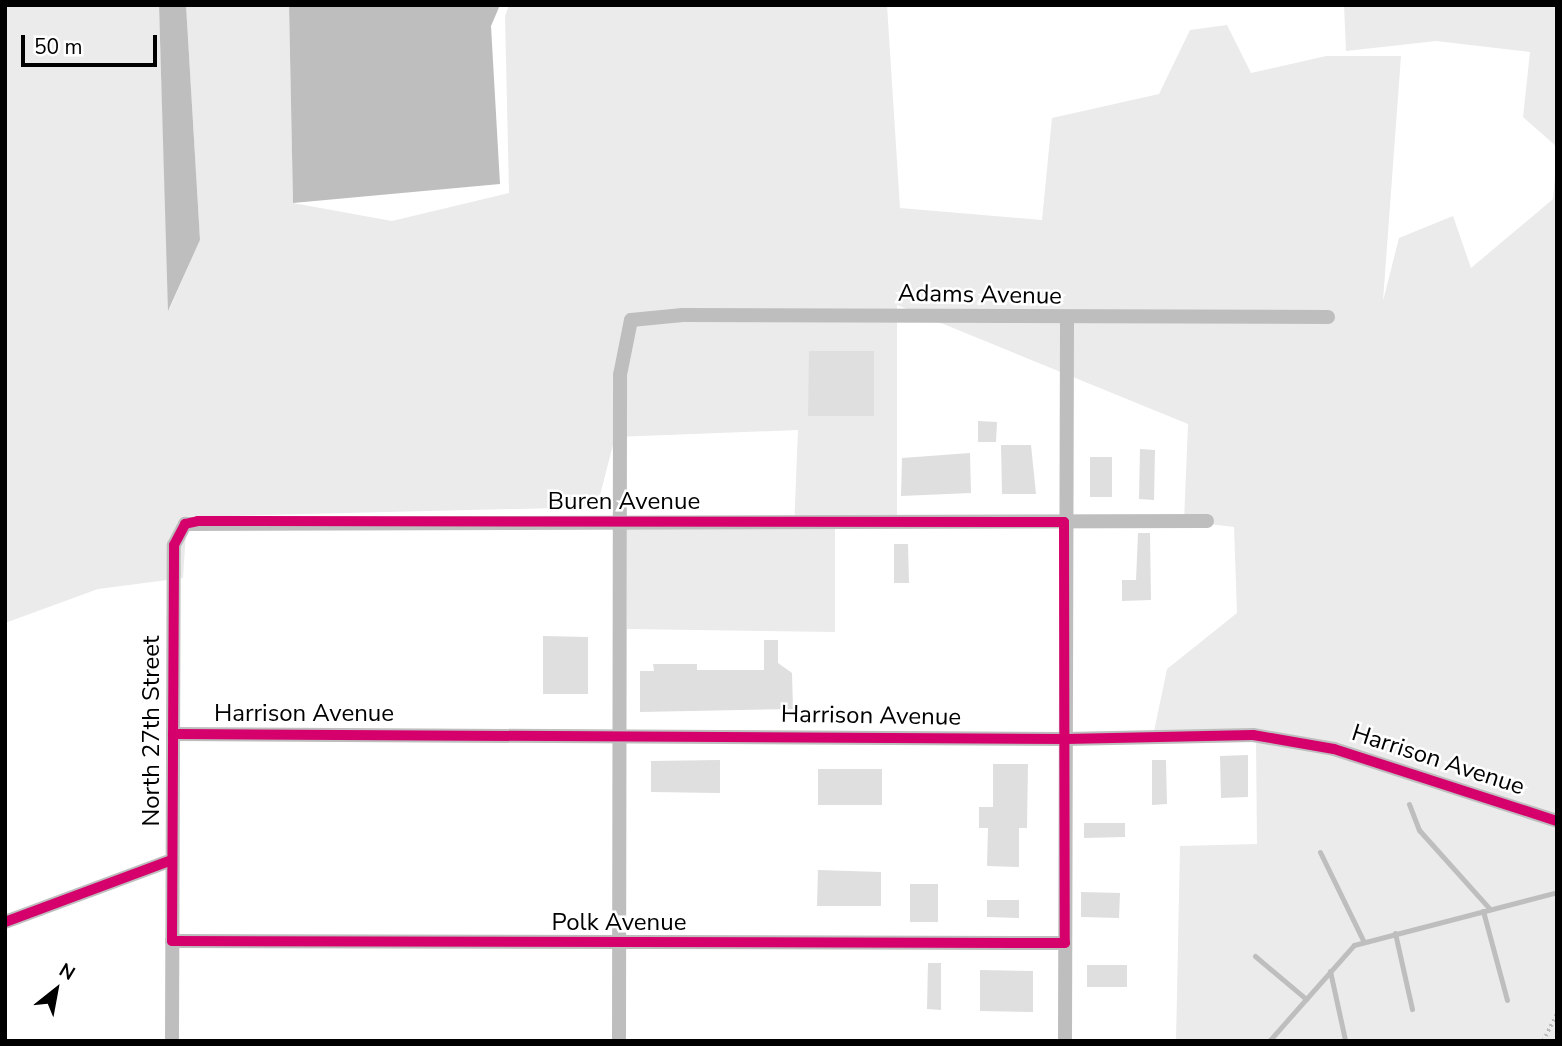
<!DOCTYPE html>
<html>
<head>
<meta charset="utf-8">
<style>
  body { margin:0 }
  #map { position:relative; width:1562px; height:1046px; overflow:hidden; background:#fff; font-family:"Nunito Sans",sans-serif }
  div>[style] { position:absolute }
  .green>* { inset:0; background:#ebebeb }
  .water>* { inset:0; background:#bebebe }
  .stream>* { height:5px; margin:-2.5px; padding:0 2.5px; transform-origin:2.5px; border-radius:2.5px; background:#bebebe }
  .building>* { inset:0; background:#dfdfdf }
  .path>* { height:3.5px; margin-top:-1.75px; transform-origin:0; background:repeating-linear-gradient(90deg,#b9b9b9 0 2px,transparent 0 5.5px) }
  .minor>* { height:14px; margin:-7px; padding:0 7px; transform-origin:7px; border-radius:7px; background:#bebebe }
  .cycleway>* { height:10px; margin:-5px; padding:0 5px; transform-origin:5px; border-radius:5px; background:#d6006c }
  span { translate:-50% -50%; white-space:nowrap; text-align:center; line-height:1.15; -webkit-text-stroke:5px #fff; paint-order:stroke }
  .street-label { font-size:24px; color:#000 }
  .frame { position:absolute; inset:0; border:7px solid #000; pointer-events:none }
  .north { position:absolute; left:21px; top:955px; width:70px; height:70px; -webkit-text-stroke:5px #fff; paint-order:stroke; rotate:31deg; font-size:19px; font-weight:700; line-height:28px; text-align:center; color:#000 }
  .north::after { content:''; display:block; margin:auto; width:24px; height:32px; background:#000; clip-path:polygon(50% 0,100% 100%,50% 72%,0 100%) }
  .scale { position:absolute; left:21px; top:35px; width:136px; height:32px; box-sizing:border-box; border:4px solid #000; border-top:0; padding-left:9px; font-size:21px; line-height:24px; white-space:nowrap; color:#000; -webkit-text-stroke:5px #fff; paint-order:stroke }
</style>
</head>
<body>
<div id="map">
  <div class="green">
    <div style="clip-path:polygon(5px 5px,159px 5px,169px 310px,200px 240px,186px 5px,289px 5px,293px 203px,392px 221px,509px 193px,505px 16px,509px 5px,887px 5px,900px 208px,1042px 220px,1052px 118px,1159px 94px,1190px 30px,1227px 25px,1251px 73px,1326px 56px,1401px 56px,1383px 301px,1399px 238px,1453px 216px,1471px 268px,1553px 199px,1557px 152px,1557px 1041px,1176px 1041px,1180px 846px,1257px 844px,1256px 740px,1153px 736px,1167px 669px,1237px 613px,1234px 527px,1184px 521px,1188px 424px,897px 305px,897px 527px,835px 529px,835px 632px,627px 629px,627px 528px,794px 529px,798px 430px,615px 437px,597px 507px,187px 517px,183px 578px,98px 589px,5px 623px)"></div>
    <div style="clip-path:polygon(1344px 5px,1557px 5px,1557px 147px,1523px 117px,1530px 52px,1436px 41px,1346px 51px)"></div>
  </div>
  <div class="water">
    <div style="clip-path:polygon(159px 5px,186px 5px,200px 240px,168px 311px)"></div>
    <div style="clip-path:polygon(289px 5px,500px 5px,491px 26px,500px 184px,293px 203px)"></div>
  </div>
  <div class="stream">
    <div style="left:1409px;top:804px;width:28px;rotate:69deg"></div>
    <div style="left:1419px;top:830px;width:105px;rotate:48.1deg"></div>
    <div style="left:1320px;top:852px;width:98px;rotate:64deg"></div>
    <div style="left:1483px;top:911px;width:92px;rotate:74.9deg"></div>
    <div style="left:1395px;top:933px;width:78px;rotate:77.4deg"></div>
    <div style="left:1255px;top:956px;width:67px;rotate:40.1deg"></div>
    <div style="left:1330px;top:971px;width:71px;rotate:77.7deg"></div>
    <div style="left:1269px;top:1041px;width:128px;rotate:-48.5deg"></div>
    <div style="left:1354px;top:945px;width:210px;rotate:-14.6deg"></div>
  </div>
  <div class="building">
    <div style="clip-path:polygon(809px 351px,874px 351px,874px 416px,808px 416px)"></div>
    <div style="clip-path:polygon(978px 421px,997px 422px,996px 442px,978px 442px)"></div>
    <div style="clip-path:polygon(1001px 445px,1031px 445px,1036px 494px,1002px 494px)"></div>
    <div style="clip-path:polygon(1140px 449px,1155px 450px,1154px 500px,1139px 499px)"></div>
    <div style="clip-path:polygon(970px 453px,971px 493px,901px 496px,902px 458px)"></div>
    <div style="clip-path:polygon(1090px 457px,1112px 457px,1112px 497px,1090px 497px)"></div>
    <div style="clip-path:polygon(1138px 533px,1150px 533px,1151px 600px,1122px 601px,1122px 580px,1136px 580px)"></div>
    <div style="clip-path:polygon(894px 544px,908px 544px,909px 583px,894px 583px)"></div>
    <div style="clip-path:polygon(543px 636px,588px 637px,588px 694px,543px 694px)"></div>
    <div style="clip-path:polygon(764px 640px,778px 640px,778px 663px,792px 673px,793px 709px,640px 712px,640px 671px,654px 671px,653px 664px,697px 664px,697px 670px,764px 670px)"></div>
    <div style="clip-path:polygon(1248px 755px,1248px 797px,1221px 798px,1220px 756px)"></div>
    <div style="clip-path:polygon(720px 760px,720px 793px,651px 792px,651px 761px)"></div>
    <div style="clip-path:polygon(1152px 760px,1166px 760px,1167px 804px,1152px 805px)"></div>
    <div style="clip-path:polygon(993px 764px,1028px 764px,1027px 828px,1019px 828px,1019px 867px,987px 866px,988px 828px,979px 828px,979px 807px,993px 807px)"></div>
    <div style="clip-path:polygon(818px 769px,882px 769px,882px 805px,818px 805px)"></div>
    <div style="clip-path:polygon(1084px 823px,1125px 823px,1125px 837px,1084px 838px)"></div>
    <div style="clip-path:polygon(818px 870px,881px 872px,881px 906px,817px 906px)"></div>
    <div style="clip-path:polygon(910px 884px,938px 884px,938px 922px,910px 922px)"></div>
    <div style="clip-path:polygon(1081px 892px,1120px 893px,1119px 918px,1081px 917px)"></div>
    <div style="clip-path:polygon(987px 900px,1019px 900px,1019px 918px,987px 917px)"></div>
    <div style="clip-path:polygon(928px 963px,941px 963px,941px 1010px,927px 1009px)"></div>
    <div style="clip-path:polygon(1087px 965px,1127px 965px,1127px 987px,1087px 987px)"></div>
    <div style="clip-path:polygon(980px 970px,1033px 971px,1033px 1012px,980px 1011px)"></div>
  </div>
  <div class="path">
    <div style="left:1543px;top:1041px;width:31px;rotate:-63deg"></div>
  </div>
  <div class="minor">
    <div style="left:173px;top:734px;width:893px;rotate:0.32deg"></div>
    <div style="left:1066px;top:739px;width:187px;rotate:-1.2deg"></div>
    <div style="left:1253px;top:735px;width:82px;rotate:9.8deg"></div>
    <div style="left:1334px;top:749px;width:234px;rotate:17.9deg"></div>
    <div style="left:5px;top:922px;width:178px;rotate:-20.4deg"></div>
    <div style="left:172px;top:941px;width:893px;rotate:0.13deg"></div>
    <div style="left:172px;top:1041px;width:496px;rotate:-89.8deg"></div>
    <div style="left:174px;top:545px;width:24px;rotate:-62deg"></div>
    <div style="left:185px;top:524px;width:1022px;rotate:-0.17deg"></div>
    <div style="left:619px;top:1041px;width:666px;rotate:-89.91deg"></div>
    <div style="left:620px;top:375px;width:56px;rotate:-78.7deg"></div>
    <div style="left:631px;top:320px;width:52px;rotate:-5.5deg"></div>
    <div style="left:683px;top:315px;width:645px;rotate:0.18deg"></div>
    <div style="left:1065px;top:1041px;width:722px;rotate:-89.84deg"></div>
  </div>
  <div class="cycleway">
    <div style="left:198px;top:521px;width:866px;rotate:0.07deg"></div>
    <div style="left:1064px;top:522px;width:421px;rotate:89.9deg"></div>
    <div style="left:1065px;top:943px;width:893px;rotate:-179.87deg"></div>
    <div style="left:172px;top:941px;width:396px;rotate:-89.7deg"></div>
    <div style="left:174px;top:545px;width:24px;rotate:-62deg"></div>
    <div style="left:185px;top:524px;width:13px;rotate:-13deg"></div>
    <div style="left:173px;top:734px;width:893px;rotate:0.32deg"></div>
    <div style="left:1066px;top:739px;width:187px;rotate:-1.2deg"></div>
    <div style="left:1253px;top:735px;width:82px;rotate:9.8deg"></div>
    <div style="left:1334px;top:749px;width:234px;rotate:17.9deg"></div>
    <div style="left:5px;top:922px;width:178px;rotate:-20.4deg"></div>
  </div>
  <div class="street-label">
    <span style="left:980px;top:295px;rotate:1deg">Adams Avenue</span>
    <span style="left:624px;top:502px">Buren Avenue</span>
    <span style="left:304px;top:714px">Harrison Avenue</span>
    <span style="left:871px;top:716px;rotate:1deg">Harrison Avenue</span>
    <span style="left:152px;top:731px;rotate:-90deg">North 27th Street</span>
    <span style="left:1438px;top:760px;rotate:18deg">Harrison Avenue</span>
    <span style="left:619px;top:923px">Polk Avenue</span>
  </div>
  <div class="frame"></div>
  <div class="north">N</div>
  <div class="scale">50 m</div>
</div>
</body>
</html>
